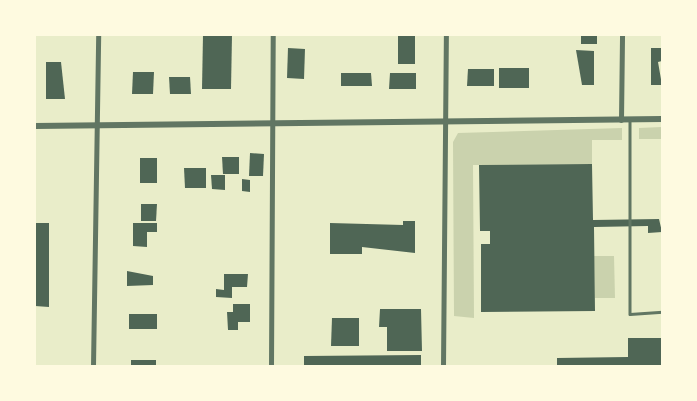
<!DOCTYPE html>
<html>
<head>
<meta charset="utf-8">
<style>
  body { margin:0 }
  #map { position:relative; width:697px; height:401px; overflow:hidden; background:#e9edc9; font-family:"Public Sans",sans-serif }
  div>[style] { position:absolute }
  .green>* { inset:0; background:#cad2ad }
  .building>* { inset:0; background:#4f6655 }
  .service>* { height:2.5px; margin:-1.25px; padding:0 1.25px; transform-origin:1.25px; border-radius:1.25px; background:#617663 }
  .minor>* { height:5px; margin:-2.5px; padding:0 2.5px; transform-origin:2.5px; border-radius:2.5px; background:#617663 }
  .tertiary>* { height:6px; margin:-3px; padding:0 3px; transform-origin:3px; border-radius:3px; background:#617663 }
  span { translate:-50% -50%; white-space:nowrap; text-align:center; line-height:1.15; -webkit-text-stroke:4.5px #fefae0; paint-order:stroke }
  .frame { position:absolute; inset:0; border:36px solid #fefae0; pointer-events:none }
</style>
</head>
<body>
<div id="map">
  <div class="green">
    <div style="clip-path:polygon(662px 127px,662px 139px,639px 139px,639px 128px)"></div>
    <div style="clip-path:polygon(622px 128px,622px 140px,592px 140px,592px 164px,473px 165px,474px 318px,454px 316px,453px 142px,458px 133px)"></div>
    <div style="clip-path:polygon(594px 256px,614px 256px,615px 298px,595px 298px)"></div>
  </div>
  <div class="building">
    <div style="clip-path:polygon(203px 35px,232px 35px,231px 89px,202px 89px)"></div>
    <div style="clip-path:polygon(398px 35px,415px 35px,415px 64px,398px 64px)"></div>
    <div style="clip-path:polygon(581px 35px,597px 35px,597px 44px,581px 44px)"></div>
    <div style="clip-path:polygon(288px 48px,305px 49px,304px 79px,287px 78px)"></div>
    <div style="clip-path:polygon(651px 48px,662px 48px,662px 61px,658px 62px,662px 85px,651px 85px)"></div>
    <div style="clip-path:polygon(576px 50px,594px 51px,594px 85px,582px 85px)"></div>
    <div style="clip-path:polygon(46px 62px,61px 62px,65px 99px,46px 99px)"></div>
    <div style="clip-path:polygon(499px 68px,529px 68px,529px 88px,499px 88px)"></div>
    <div style="clip-path:polygon(468px 69px,494px 69px,494px 86px,467px 86px)"></div>
    <div style="clip-path:polygon(133px 72px,154px 72px,153px 94px,132px 94px)"></div>
    <div style="clip-path:polygon(341px 73px,371px 73px,372px 86px,341px 86px)"></div>
    <div style="clip-path:polygon(390px 73px,416px 73px,416px 89px,389px 89px)"></div>
    <div style="clip-path:polygon(169px 77px,190px 77px,191px 94px,170px 94px)"></div>
    <div style="clip-path:polygon(250px 153px,264px 154px,263px 176px,249px 176px)"></div>
    <div style="clip-path:polygon(222px 157px,239px 157px,239px 174px,223px 174px)"></div>
    <div style="clip-path:polygon(140px 158px,157px 158px,157px 183px,140px 183px)"></div>
    <div style="clip-path:polygon(592px 164px,593px 220px,659px 219px,662px 232px,648px 233px,648px 226px,594px 227px,595px 311px,481px 312px,481px 244px,490px 244px,490px 231px,480px 231px,479px 165px)"></div>
    <div style="clip-path:polygon(184px 168px,206px 168px,206px 188px,185px 188px)"></div>
    <div style="clip-path:polygon(211px 175px,225px 175px,225px 190px,212px 189px)"></div>
    <div style="clip-path:polygon(242px 179px,250px 180px,250px 192px,242px 191px)"></div>
    <div style="clip-path:polygon(141px 204px,157px 204px,156px 221px,141px 221px)"></div>
    <div style="clip-path:polygon(403px 221px,415px 221px,415px 253px,362px 247px,362px 254px,330px 254px,330px 223px,403px 225px)"></div>
    <div style="clip-path:polygon(35px 223px,49px 223px,49px 307px,35px 306px)"></div>
    <div style="clip-path:polygon(133px 223px,157px 223px,157px 232px,147px 232px,147px 247px,133px 246px)"></div>
    <div style="clip-path:polygon(127px 271px,153px 276px,153px 285px,127px 286px)"></div>
    <div style="clip-path:polygon(224px 274px,248px 274px,247px 287px,232px 287px,232px 298px,216px 297px,216px 289px,224px 290px)"></div>
    <div style="clip-path:polygon(233px 304px,250px 304px,250px 322px,238px 322px,238px 330px,228px 330px,227px 312px,233px 312px)"></div>
    <div style="clip-path:polygon(380px 309px,421px 309px,422px 351px,387px 351px,387px 327px,379px 327px)"></div>
    <div style="clip-path:polygon(129px 314px,157px 314px,157px 329px,129px 329px)"></div>
    <div style="clip-path:polygon(332px 318px,359px 318px,359px 346px,331px 346px)"></div>
    <div style="clip-path:polygon(628px 338px,662px 338px,662px 366px,557px 366px,557px 358px,628px 357px)"></div>
    <div style="clip-path:polygon(421px 355px,421px 366px,304px 366px,304px 356px)"></div>
    <div style="clip-path:polygon(131px 360px,156px 360px,156px 366px,131px 366px)"></div>
  </div>
  <div class="service">
    <div style="left:630px;top:120px;width:194px;rotate:90deg"></div>
    <div style="left:630px;top:314px;width:32px;rotate:-4deg"></div>
  </div>
  <div class="minor">
    <div style="left:621px;top:120px;width:85px;rotate:-89.3deg"></div>
    <div style="left:93px;top:366px;width:331px;rotate:-89.1deg"></div>
    <div style="left:271px;top:366px;width:331px;rotate:-89.7deg"></div>
    <div style="left:443px;top:366px;width:331px;rotate:-89.5deg"></div>
  </div>
  <div class="tertiary">
    <div style="left:35px;top:126px;width:627px;rotate:-0.64deg"></div>
  </div>
  <div class="frame"></div>
</div>
</body>
</html>
